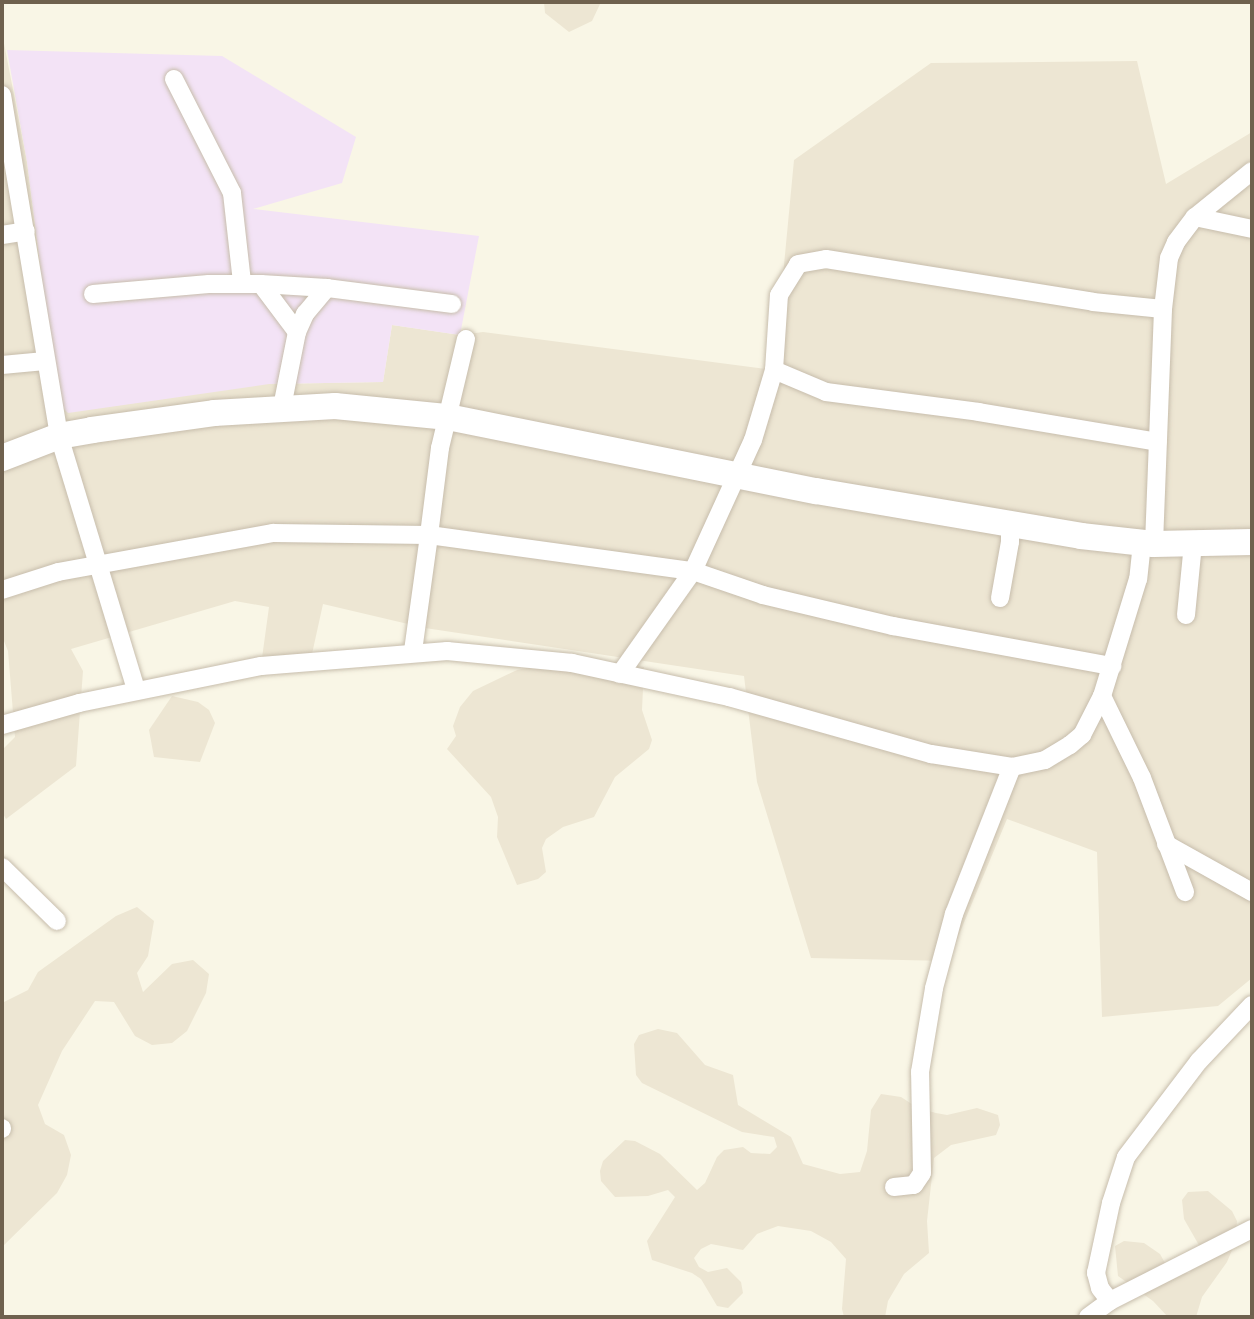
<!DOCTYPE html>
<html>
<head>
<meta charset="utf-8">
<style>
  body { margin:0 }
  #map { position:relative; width:1254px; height:1319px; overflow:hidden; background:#f9f6e6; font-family:"Archivo Narrow",sans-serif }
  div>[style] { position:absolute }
  .residential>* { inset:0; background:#ede6d3 }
  .education>* { inset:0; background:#f3e3f6 }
  .roads { filter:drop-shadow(0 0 2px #c7bdac) drop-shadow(0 0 2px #c7bdac) }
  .minor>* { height:18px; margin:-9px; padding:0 9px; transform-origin:9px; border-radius:9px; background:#fff }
  .secondary>* { height:26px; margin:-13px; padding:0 13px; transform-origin:13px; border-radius:13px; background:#fff }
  span { translate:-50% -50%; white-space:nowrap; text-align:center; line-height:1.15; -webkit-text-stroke:6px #fdf9ec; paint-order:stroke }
  .frame { position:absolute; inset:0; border:4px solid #6f614e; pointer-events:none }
</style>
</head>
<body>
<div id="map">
  <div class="residential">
    <div style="clip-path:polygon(544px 2px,601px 2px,592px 21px,569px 32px,545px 13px)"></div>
    <div style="clip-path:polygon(2px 33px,27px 162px,49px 335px,269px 384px,383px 382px,392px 325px,460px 335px,483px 332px,774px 370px,794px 160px,931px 63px,1137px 61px,1166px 184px,1252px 132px,1252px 978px,1218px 1006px,1102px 1017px,1097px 852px,1007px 819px,948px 961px,811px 958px,757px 782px,744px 676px,425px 628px,323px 604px,310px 663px,262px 658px,269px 607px,235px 601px,71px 649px,83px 671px,76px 766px,6px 819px,2px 812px,2px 750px,15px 737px,8px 651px,2px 636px)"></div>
    <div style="clip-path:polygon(552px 655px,644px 667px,642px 710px,652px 740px,649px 749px,615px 777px,594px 817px,563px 827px,546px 839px,542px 848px,546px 872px,538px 879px,517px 885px,497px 837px,498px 817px,491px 797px,447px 749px,456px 736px,453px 726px,460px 707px,473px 691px,517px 670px,536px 666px)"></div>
    <div style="clip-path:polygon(172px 696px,198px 702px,209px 710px,215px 723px,200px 762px,154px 757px,149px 730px)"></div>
    <div style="clip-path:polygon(137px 907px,154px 921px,148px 956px,137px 973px,143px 992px,172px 964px,193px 960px,209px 974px,206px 993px,187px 1031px,172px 1043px,152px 1045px,135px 1036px,114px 1002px,95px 1001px,62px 1051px,38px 1105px,45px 1124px,64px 1135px,71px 1155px,67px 1175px,57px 1193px,2px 1247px,2px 1003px,28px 990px,38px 972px,116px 916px)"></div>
    <div style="clip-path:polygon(658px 1029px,677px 1033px,705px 1065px,733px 1075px,738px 1105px,791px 1137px,803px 1164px,840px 1174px,860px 1172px,867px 1151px,871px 1110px,881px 1094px,901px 1097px,918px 1108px,936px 1113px,947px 1115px,977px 1108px,998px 1115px,1000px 1125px,996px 1135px,951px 1145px,934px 1158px,927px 1221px,929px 1253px,904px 1274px,888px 1301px,885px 1317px,844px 1317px,842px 1309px,846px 1259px,831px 1242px,811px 1231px,778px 1226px,757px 1234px,743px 1250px,711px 1244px,701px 1249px,694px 1258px,699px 1267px,708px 1272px,727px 1268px,741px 1282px,743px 1293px,728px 1308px,717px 1306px,701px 1279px,692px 1273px,652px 1260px,647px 1241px,675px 1197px,668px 1190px,648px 1196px,615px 1197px,601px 1181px,600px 1171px,603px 1161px,625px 1140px,635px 1141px,660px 1154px,697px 1190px,705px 1183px,717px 1157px,724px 1150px,743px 1147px,751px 1153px,770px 1154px,777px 1147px,774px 1137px,742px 1132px,642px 1083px,636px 1075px,634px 1044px,639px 1035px)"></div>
    <div style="clip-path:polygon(1208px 1191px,1232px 1211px,1237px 1221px,1235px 1243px,1227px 1262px,1202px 1297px,1196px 1317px,1168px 1317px,1153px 1301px,1118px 1276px,1115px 1246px,1124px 1241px,1144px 1243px,1160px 1254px,1170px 1272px,1189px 1273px,1201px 1257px,1200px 1247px,1184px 1219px,1182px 1200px,1188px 1192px)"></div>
  </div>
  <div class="education">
    <div style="clip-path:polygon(7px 50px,222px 56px,356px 137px,342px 183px,253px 209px,479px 236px,460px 335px,392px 325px,383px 382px,269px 384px,68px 413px,62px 407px,49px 335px,27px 162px)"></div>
  </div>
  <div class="roads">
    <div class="minor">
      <div style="left:174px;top:79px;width:128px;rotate:63deg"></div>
      <div style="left:232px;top:193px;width:90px;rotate:83.6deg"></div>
      <div style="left:2px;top:95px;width:346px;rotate:80.5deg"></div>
      <div style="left:59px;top:436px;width:265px;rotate:73.1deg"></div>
      <div style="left:1195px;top:217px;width:58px;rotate:11.9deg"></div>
      <div style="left:2px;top:235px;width:24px;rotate:-9deg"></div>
      <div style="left:261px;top:284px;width:66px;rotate:3.5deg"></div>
      <div style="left:93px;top:294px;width:116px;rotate:-4.9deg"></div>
      <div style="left:209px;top:284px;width:52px"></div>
      <div style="left:261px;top:284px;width:60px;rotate:53.1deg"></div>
      <div style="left:2px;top:365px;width:43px;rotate:-5.3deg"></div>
      <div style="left:774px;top:370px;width:56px;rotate:22.9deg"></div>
      <div style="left:826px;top:392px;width:154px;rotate:7.4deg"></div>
      <div style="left:979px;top:412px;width:181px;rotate:9.5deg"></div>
      <div style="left:282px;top:407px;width:76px;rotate:-78.7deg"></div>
      <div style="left:297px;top:332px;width:20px;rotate:-66deg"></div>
      <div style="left:305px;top:314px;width:34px;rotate:-50deg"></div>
      <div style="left:327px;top:288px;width:126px;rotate:7.3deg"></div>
      <div style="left:1142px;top:543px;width:36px;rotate:96deg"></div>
      <div style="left:1138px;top:579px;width:122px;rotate:107.1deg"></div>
      <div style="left:1102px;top:696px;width:91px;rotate:64deg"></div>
      <div style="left:1142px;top:778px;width:122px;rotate:69.3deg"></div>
      <div style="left:1154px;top:544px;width:235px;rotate:-87.8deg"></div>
      <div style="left:1163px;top:309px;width:51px;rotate:-83.3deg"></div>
      <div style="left:1169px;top:258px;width:17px;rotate:-66deg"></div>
      <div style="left:1176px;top:242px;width:31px;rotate:-53deg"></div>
      <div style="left:1195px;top:217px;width:73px;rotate:-38.9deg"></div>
      <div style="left:2px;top:590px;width:59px;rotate:-17.8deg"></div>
      <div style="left:58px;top:572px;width:219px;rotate:-10.3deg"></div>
      <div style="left:273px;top:533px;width:156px;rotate:0.7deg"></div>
      <div style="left:429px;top:535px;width:88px;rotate:-82.8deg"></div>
      <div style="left:440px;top:448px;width:112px;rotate:-76.6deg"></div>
      <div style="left:1000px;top:598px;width:57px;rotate:-79.9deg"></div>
      <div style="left:1010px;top:542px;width:18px;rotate:-90deg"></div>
      <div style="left:1186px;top:615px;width:71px;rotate:-84.4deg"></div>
      <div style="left:413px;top:651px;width:117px;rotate:-82.1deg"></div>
      <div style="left:429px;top:535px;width:266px;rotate:7.8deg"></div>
      <div style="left:693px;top:571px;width:74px;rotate:18.9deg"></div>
      <div style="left:763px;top:595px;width:134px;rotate:13.4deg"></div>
      <div style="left:893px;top:626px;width:223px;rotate:10.4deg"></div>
      <div style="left:620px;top:674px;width:126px;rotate:-54.7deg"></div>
      <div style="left:693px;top:571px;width:144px;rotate:-65.4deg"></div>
      <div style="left:753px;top:440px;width:73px;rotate:-73.3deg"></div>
      <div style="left:774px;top:370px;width:75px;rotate:-86.2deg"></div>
      <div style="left:779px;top:295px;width:36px;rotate:-58deg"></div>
      <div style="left:798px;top:264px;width:28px;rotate:-10deg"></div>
      <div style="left:826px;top:259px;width:270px;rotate:9.1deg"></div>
      <div style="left:1093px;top:302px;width:70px;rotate:5.7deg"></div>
      <div style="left:2px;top:725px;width:80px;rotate:-15.9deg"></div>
      <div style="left:79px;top:703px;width:186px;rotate:-11.5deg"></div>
      <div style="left:261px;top:666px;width:187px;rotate:-4.6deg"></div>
      <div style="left:447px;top:651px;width:126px;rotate:5.5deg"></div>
      <div style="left:572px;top:663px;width:161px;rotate:12.2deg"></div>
      <div style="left:729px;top:697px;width:210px;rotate:15.8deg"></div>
      <div style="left:931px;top:754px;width:82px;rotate:9.1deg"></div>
      <div style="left:1012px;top:767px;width:34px;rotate:-12deg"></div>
      <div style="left:1045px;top:760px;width:29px;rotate:-31deg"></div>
      <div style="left:1070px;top:745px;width:16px;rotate:-40deg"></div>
      <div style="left:1082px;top:735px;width:44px;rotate:-62.9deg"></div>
      <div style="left:1166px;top:844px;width:98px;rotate:29.2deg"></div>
      <div style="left:2px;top:867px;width:77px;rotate:44.5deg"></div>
      <div style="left:2px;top:1129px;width:1px;rotate:-90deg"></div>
      <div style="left:894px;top:1187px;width:20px;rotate:-6deg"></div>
      <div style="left:914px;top:1185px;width:14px;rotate:-56deg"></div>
      <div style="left:922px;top:1173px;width:101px;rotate:-91.1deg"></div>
      <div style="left:920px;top:1072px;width:85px;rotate:-80.5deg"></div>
      <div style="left:934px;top:988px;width:77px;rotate:-74.9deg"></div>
      <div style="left:954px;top:914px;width:158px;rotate:-68.5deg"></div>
      <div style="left:1110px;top:1301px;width:16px;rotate:-128deg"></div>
      <div style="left:1100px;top:1288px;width:16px;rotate:-105deg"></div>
      <div style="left:1096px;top:1273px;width:72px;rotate:-77.9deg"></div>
      <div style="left:1111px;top:1203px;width:48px;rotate:-71.9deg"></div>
      <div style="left:1126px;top:1157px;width:121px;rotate:-52.8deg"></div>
      <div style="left:1199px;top:1061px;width:77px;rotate:-46.6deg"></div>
      <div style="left:1088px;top:1317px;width:27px;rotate:-36deg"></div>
      <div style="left:1110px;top:1301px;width:159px;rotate:-26.9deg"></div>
    </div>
    <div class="secondary">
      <div style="left:2px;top:458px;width:61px;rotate:-21.1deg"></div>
      <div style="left:59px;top:436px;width:34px;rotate:-10deg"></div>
      <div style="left:92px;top:430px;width:123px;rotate:-7.9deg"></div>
      <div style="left:214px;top:413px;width:121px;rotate:-3.3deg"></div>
      <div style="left:335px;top:406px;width:114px;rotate:5.6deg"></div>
      <div style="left:448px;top:417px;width:375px;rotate:11.4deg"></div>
      <div style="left:816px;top:491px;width:269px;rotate:9.6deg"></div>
      <div style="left:1081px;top:536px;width:73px;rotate:6.3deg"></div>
      <div style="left:1154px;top:544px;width:98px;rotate:-1.2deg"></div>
    </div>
  </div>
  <div class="frame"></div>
</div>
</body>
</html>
